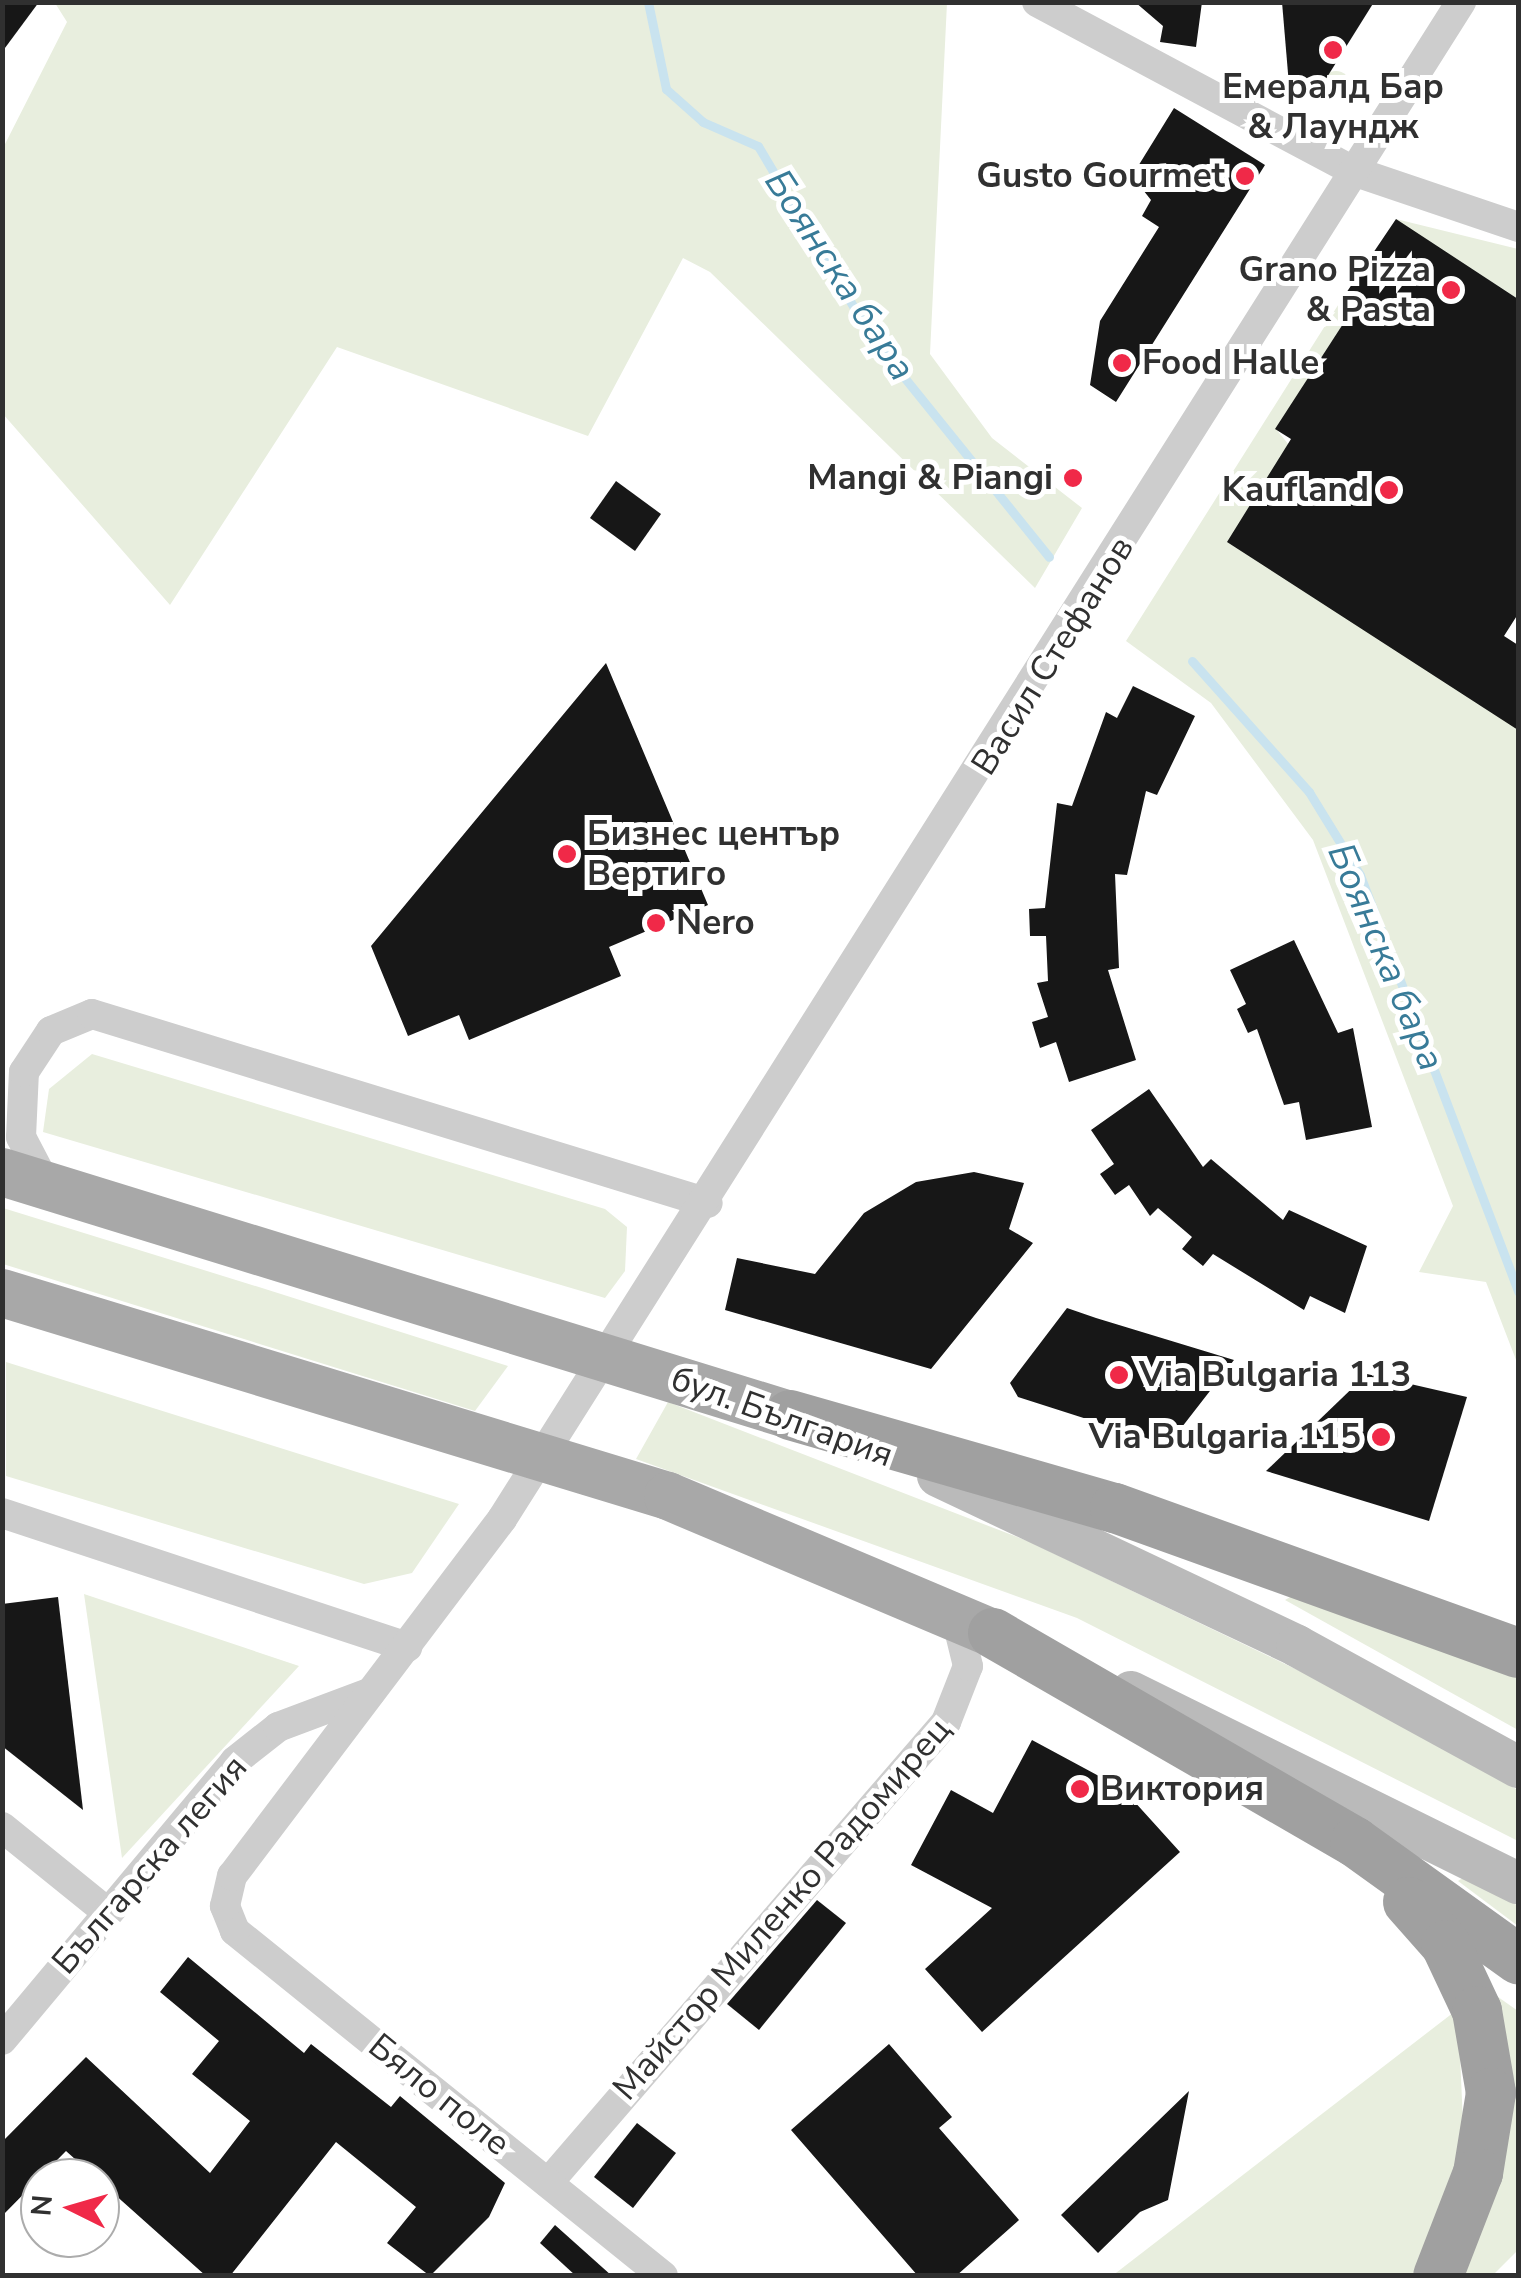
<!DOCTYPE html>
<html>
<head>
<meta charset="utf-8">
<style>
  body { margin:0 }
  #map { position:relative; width:1521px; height:2278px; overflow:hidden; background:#fff; font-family:"Nunito Sans",sans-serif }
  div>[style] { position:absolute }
  .green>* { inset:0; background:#e8eede }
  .round { border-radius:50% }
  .stream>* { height:9px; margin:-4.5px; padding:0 4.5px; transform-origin:4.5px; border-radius:4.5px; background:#c9e3ef }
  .building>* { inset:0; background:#171717 }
  .minor>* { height:30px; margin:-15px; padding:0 15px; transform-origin:15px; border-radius:15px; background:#cdcdcd }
  .secondary>* { height:42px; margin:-21px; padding:0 21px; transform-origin:21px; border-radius:21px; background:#bababa }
  .primary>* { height:48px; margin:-24px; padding:0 24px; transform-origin:24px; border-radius:24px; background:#a8a8a8 }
  .trunk>* { height:50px; margin:-25px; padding:0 25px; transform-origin:25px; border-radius:25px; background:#a0a0a0 }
  .dots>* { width:28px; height:28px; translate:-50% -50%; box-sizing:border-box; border:5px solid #fff; border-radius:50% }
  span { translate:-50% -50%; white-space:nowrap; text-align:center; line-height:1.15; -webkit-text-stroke:10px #fff; paint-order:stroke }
  .poi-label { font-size:35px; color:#303030; font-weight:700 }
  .right { translate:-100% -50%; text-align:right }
  .left { translate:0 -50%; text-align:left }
  .street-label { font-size:35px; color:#303030 }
  .water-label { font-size:38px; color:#387b98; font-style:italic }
  .frame { position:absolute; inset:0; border:5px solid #303030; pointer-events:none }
  .north { position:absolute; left:20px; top:2158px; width:100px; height:100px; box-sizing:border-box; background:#fff; border:2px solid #acacac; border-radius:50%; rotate:275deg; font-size:28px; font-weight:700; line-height:40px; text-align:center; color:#303030 }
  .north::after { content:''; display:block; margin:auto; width:35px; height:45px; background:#f02948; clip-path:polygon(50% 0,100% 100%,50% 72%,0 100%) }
</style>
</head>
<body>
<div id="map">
  <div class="green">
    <div style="clip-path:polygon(55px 3px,947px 3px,930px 354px,992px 438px,1082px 508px,1035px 588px,710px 272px,683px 258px,588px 436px,337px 347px,170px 605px,3px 414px,3px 148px,67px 22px)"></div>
    <div class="round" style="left:1322px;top:71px;width:28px;height:28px"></div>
    <div style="clip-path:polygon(1396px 219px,1518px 249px,1518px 299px,1407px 227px)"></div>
    <div style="clip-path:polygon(1340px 302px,1352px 310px,1276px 429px,1518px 727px,1518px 1365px,1486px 1282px,1419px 1272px,1453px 1206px,1313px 840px,1211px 703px,1126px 641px)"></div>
    <div style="clip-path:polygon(92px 1054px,605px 1209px,627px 1227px,625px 1271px,605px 1298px,43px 1132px,49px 1089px)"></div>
    <div style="clip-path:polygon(3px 1208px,262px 1288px,508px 1366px,475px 1411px,3px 1264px)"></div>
    <div style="clip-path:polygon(6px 1362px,459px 1504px,412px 1573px,364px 1584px,6px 1476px)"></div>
    <div style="clip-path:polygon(668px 1402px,1030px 1542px,1310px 1676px,1518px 1790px,1518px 1841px,1077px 1618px,636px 1459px)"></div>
    <div style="clip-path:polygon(1299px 1592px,1518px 1677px,1518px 1730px,1285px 1600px)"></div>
    <div style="clip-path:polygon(84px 1594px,299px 1666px,122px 1858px)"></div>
    <div style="clip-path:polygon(1467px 1875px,1518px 1906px,1518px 1926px,1458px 1881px)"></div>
    <div style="clip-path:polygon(1491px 1992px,1518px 2011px,1518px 2250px,1493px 2275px,1458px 2276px)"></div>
    <div style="clip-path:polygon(1458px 2009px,1464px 2146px,1418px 2275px,1112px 2276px)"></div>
  </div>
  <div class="stream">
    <div style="left:648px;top:2px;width:89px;rotate:78.3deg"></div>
    <div style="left:666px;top:89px;width:50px;rotate:41.7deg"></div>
    <div style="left:703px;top:122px;width:60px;rotate:23.6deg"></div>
    <div style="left:758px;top:146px;width:220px;rotate:59.3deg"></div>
    <div style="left:870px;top:335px;width:285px;rotate:51.1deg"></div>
    <div style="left:1192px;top:661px;width:176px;rotate:48.2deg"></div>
    <div style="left:1309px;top:792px;width:97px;rotate:58.4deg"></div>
    <div style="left:1360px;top:875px;width:446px;rotate:69.2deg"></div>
  </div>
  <div class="building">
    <div style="clip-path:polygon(2px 2px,39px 2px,2px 52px)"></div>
    <div style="clip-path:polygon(1135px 2px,1202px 2px,1196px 47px,1160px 42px,1163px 26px)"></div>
    <div style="clip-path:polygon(1282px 2px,1374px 2px,1314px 98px,1289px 85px)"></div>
    <div style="clip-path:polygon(1174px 108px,1265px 165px,1116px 402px,1090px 385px,1100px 321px,1159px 227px,1142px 216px,1151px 200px,1132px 176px)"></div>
    <div style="clip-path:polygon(1396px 219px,1518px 299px,1518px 614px,1504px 636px,1518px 645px,1518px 730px,1227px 542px,1291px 439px,1275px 429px,1352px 310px,1340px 302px)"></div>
    <div style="clip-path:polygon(616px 481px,661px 514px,635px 551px,590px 518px)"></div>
    <div style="clip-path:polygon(606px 663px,708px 905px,609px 947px,621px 976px,469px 1040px,459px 1015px,408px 1036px,371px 946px)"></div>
    <div style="clip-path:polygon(1133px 686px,1195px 716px,1157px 795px,1146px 791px,1127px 875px,1115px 874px,1119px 968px,1108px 970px,1136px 1060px,1069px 1082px,1056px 1042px,1040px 1048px,1032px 1022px,1048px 1017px,1037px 983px,1048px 981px,1046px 936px,1030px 936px,1029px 909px,1045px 908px,1057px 803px,1072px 806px,1106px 712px,1117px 718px)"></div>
    <div style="clip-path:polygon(1294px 940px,1338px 1033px,1353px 1028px,1372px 1127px,1306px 1140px,1299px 1102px,1284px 1105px,1257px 1029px,1248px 1033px,1237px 1009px,1246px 1004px,1230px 970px)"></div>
    <div style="clip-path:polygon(1149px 1089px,1203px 1167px,1211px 1159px,1283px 1220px,1289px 1210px,1367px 1246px,1345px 1313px,1310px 1296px,1304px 1310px,1213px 1254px,1203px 1266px,1182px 1249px,1192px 1237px,1158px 1208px,1150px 1216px,1129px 1185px,1115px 1195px,1100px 1174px,1114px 1164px,1091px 1130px)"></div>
    <div style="clip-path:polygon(974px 1172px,1024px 1183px,1009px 1229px,1033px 1243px,931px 1369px,725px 1310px,737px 1258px,815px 1274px,864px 1213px,916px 1182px)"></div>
    <div style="clip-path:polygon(1067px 1308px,1096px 1318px,1234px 1360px,1168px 1445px,1018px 1397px,1010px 1383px)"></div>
    <div style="clip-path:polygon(1367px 1374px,1467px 1397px,1429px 1521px,1266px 1471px)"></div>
    <div style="clip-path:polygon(58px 1597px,83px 1810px,2px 1746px,2px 1604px)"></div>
    <div style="clip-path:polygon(1032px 1740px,1123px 1789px,1180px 1852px,982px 2032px,925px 1969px,992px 1908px,911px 1865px,951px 1790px,993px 1813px)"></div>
    <div style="clip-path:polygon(817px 1900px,846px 1923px,759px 2030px,727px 2004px)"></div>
    <div style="clip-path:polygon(188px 1957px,304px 2053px,311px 2044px,391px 2107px,400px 2096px,505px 2183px,489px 2217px,430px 2276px,387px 2243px,416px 2207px,336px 2142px,230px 2276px,206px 2276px,66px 2151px,2px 2216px,2px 2142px,86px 2057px,210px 2173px,250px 2121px,192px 2074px,219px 2041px,160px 1992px)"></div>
    <div style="clip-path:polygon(889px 2044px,952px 2117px,939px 2128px,1019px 2220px,956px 2276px,918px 2276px,791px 2130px)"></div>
    <div style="clip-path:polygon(1189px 2091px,1168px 2200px,1140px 2212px,1098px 2253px,1061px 2215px)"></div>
    <div style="clip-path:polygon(637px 2123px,676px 2153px,633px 2208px,594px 2177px)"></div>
    <div style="clip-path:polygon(555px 2225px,612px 2276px,576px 2276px,540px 2243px)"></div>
  </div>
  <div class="minor">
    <div style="left:1037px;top:2px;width:358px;rotate:28.1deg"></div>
    <div style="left:1353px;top:171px;width:174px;rotate:18.7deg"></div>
    <div style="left:46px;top:1185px;width:54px;rotate:-117.5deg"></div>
    <div style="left:21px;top:1137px;width:65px;rotate:-87.4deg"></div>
    <div style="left:24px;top:1072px;width:49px;rotate:-56.6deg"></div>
    <div style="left:51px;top:1031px;width:44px;rotate:-22.5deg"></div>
    <div style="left:92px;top:1014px;width:644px;rotate:17.06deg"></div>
    <div style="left:2px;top:1513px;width:427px;rotate:18.3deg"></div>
    <div style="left:2px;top:1827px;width:135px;rotate:39deg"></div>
    <div style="left:2px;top:2040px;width:363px;rotate:-50.1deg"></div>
    <div style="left:235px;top:1761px;width:55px;rotate:-38.3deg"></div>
    <div style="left:278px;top:1727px;width:99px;rotate:-20.6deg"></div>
    <div style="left:548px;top:2183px;width:609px;rotate:-49.19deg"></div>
    <div style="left:946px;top:1722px;width:60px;rotate:-68.6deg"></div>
    <div style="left:968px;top:1666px;width:50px;rotate:-103.8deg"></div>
    <div style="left:663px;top:2276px;width:550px;rotate:-141.13deg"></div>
    <div style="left:235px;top:1931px;width:27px;rotate:-112deg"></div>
    <div style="left:225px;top:1906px;width:31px;rotate:-77deg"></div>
    <div style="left:232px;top:1876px;width:448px;rotate:-52.9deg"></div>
    <div style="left:502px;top:1519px;width:1795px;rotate:-57.7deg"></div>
  </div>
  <div class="secondary">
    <div style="left:938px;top:1476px;width:397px;rotate:25.3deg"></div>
    <div style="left:1297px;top:1646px;width:252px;rotate:28.7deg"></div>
    <div style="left:1131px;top:1692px;width:432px;rotate:26.3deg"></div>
  </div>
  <div class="primary">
    <div style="left:2px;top:1172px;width:825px;rotate:17.14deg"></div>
    <div style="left:2px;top:1293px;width:696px;rotate:16.95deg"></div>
    <div style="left:668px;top:1496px;width:353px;rotate:22.9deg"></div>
  </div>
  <div class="trunk">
    <div style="left:790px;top:1415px;width:338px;rotate:16deg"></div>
    <div style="left:1115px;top:1508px;width:428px;rotate:19.8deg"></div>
    <div style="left:993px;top:1633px;width:418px;rotate:30deg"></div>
    <div style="left:1355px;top:1842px;width:201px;rotate:35.7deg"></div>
    <div style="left:1408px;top:1902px;width:57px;rotate:48.5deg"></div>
    <div style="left:1446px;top:1945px;width:73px;rotate:64.8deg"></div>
    <div style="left:1477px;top:2011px;width:83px;rotate:80.3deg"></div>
    <div style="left:1491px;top:2093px;width:81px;rotate:99.2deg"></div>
    <div style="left:1478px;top:2173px;width:110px;rotate:111.2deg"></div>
  </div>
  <div class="dots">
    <div style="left:1333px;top:50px;background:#f02948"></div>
    <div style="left:1245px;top:176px;background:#f02948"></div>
    <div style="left:1451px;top:290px;background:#f02948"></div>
    <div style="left:1122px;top:363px;background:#f02948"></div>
    <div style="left:1073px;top:478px;background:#f02948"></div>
    <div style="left:1389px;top:490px;background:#f02948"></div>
    <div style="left:567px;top:854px;background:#f02948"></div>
    <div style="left:656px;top:923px;background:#f02948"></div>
    <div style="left:1119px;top:1375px;background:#f02948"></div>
    <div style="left:1381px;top:1437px;background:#f02948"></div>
    <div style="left:1080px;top:1789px;background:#f02948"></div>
  </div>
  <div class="poi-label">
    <span style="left:1333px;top:107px">Емералд Бар<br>&amp; Лаундж</span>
    <span class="right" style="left:1225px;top:176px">Gusto Gourmet</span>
    <span class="right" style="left:1431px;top:290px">Grano Pizza<br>&amp; Pasta</span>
    <span class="left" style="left:1142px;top:363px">Food Halle</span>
    <span class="right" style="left:1053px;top:478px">Mangi &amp; Piangi</span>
    <span class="right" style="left:1369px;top:490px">Kaufland</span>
    <span class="left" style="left:587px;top:854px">Бизнес център<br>Вертиго</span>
    <span class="left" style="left:676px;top:923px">Nero</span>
    <span class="left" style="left:1139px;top:1375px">Via Bulgaria 113</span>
    <span class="right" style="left:1361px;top:1437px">Via Bulgaria 115</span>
    <span class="left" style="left:1100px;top:1789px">Виктория</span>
  </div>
  <div class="street-label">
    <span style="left:1053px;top:656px;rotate:-58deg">Васил Стефанов</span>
    <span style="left:782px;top:1417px;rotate:20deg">бул. България</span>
    <span style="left:150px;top:1865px;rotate:-49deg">Българска легия</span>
    <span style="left:782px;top:1909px;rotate:-49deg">Майстор Миленко Радомирец</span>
    <span style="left:439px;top:2095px;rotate:39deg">Бяло поле</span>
  </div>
  <div class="water-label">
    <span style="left:840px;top:275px;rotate:57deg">Боянска бара</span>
    <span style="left:1386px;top:957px;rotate:67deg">Боянска бара</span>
  </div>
  <div class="frame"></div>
  <div class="north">N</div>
</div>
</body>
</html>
